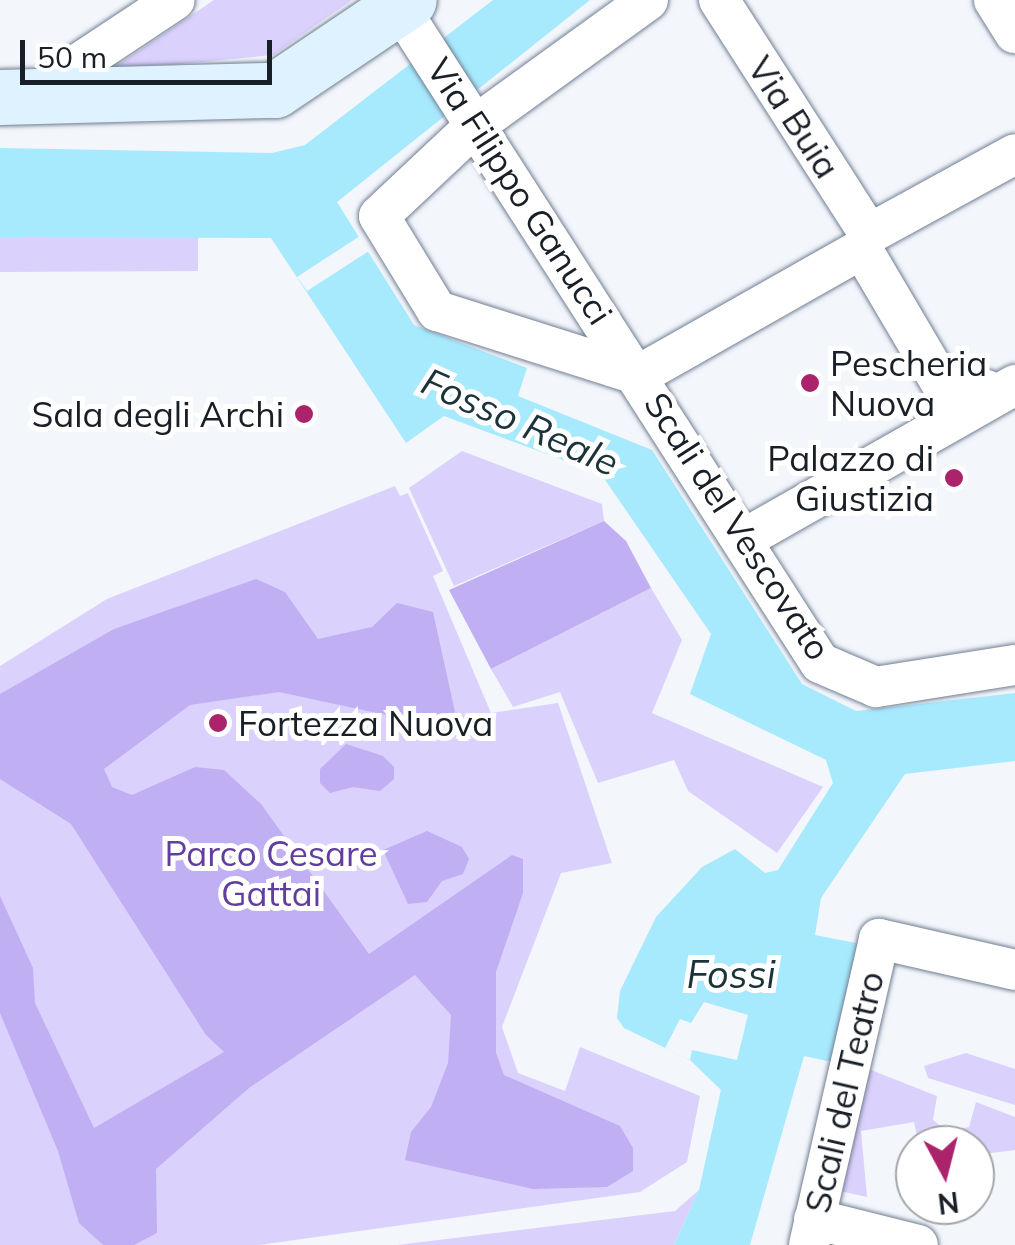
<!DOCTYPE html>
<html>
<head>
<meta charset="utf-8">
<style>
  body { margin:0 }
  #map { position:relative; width:1015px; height:1245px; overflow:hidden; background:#f3f6fb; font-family:Mulish,sans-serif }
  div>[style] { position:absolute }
  .green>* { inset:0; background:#dbd1fd }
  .forest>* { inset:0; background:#c0aff2 }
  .water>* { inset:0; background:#a7eafe }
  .pier>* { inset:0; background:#f3f6fb }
  .roads { filter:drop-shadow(0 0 2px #717f93) drop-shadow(0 0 2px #717f93) }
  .street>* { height:40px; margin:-20px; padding:0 20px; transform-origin:20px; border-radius:20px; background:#fff }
  .secondary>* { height:55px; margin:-27.5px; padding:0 27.5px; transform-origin:27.5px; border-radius:27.5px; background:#def2ff }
  .dots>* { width:28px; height:28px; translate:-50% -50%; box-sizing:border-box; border:5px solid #fff; border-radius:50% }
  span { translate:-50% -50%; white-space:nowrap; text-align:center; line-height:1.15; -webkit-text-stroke:10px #fff; paint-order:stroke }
  .street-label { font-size:35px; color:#191f27 }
  .poi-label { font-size:35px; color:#191f27 }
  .left { translate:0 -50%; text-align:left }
  .right { translate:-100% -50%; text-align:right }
  .park-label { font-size:35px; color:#603e9f }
  .water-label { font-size:38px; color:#1d333a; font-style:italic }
  .north { position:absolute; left:895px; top:1125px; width:100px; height:100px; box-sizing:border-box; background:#fff; border:2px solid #a3a5a9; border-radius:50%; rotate:173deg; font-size:28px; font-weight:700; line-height:40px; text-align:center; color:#191f27 }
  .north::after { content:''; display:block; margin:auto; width:35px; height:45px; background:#ab236a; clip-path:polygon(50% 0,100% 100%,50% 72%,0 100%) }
  .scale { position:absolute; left:20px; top:40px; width:252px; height:45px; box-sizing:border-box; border:5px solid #191f27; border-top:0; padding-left:12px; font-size:30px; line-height:35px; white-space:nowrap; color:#191f27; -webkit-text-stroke:8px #fff; paint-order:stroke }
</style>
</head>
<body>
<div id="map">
  <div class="green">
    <div style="clip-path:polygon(214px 0,352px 0,273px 55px,109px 71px)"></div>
    <div style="clip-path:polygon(0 237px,198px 237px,198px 271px,0 272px)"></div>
    <div style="clip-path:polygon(462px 451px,602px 504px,604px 521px,454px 586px,409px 488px)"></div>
    <div style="clip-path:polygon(395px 486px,400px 496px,408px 493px,443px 571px,433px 576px,491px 713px,558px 703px,612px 863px,561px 873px,502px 1027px,518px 1073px,565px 1091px,580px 1047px,700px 1096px,687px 1162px,640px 1192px,259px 1245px,0 1245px,0 666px,107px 599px)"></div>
    <div style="clip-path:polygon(651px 588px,682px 640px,652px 713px,823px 787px,777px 853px,688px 791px,674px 760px,598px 783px,560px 692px,513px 707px,491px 669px)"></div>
    <div style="clip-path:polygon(966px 1053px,1015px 1069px,1015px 1105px,928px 1078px,924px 1066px)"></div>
    <div style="clip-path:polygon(861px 1066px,937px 1096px,933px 1120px,947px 1131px,969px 1127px,976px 1102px,1015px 1117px,1015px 1150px,975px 1155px,966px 1136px,918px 1141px,914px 1122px,861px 1131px,867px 1197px,831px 1189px)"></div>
    <div style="clip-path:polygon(699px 1190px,674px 1245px,397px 1245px,675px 1211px)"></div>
  </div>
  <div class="forest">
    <div style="clip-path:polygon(604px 521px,626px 541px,651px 588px,491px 669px,449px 590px)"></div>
    <div style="clip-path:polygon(256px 579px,285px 592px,318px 639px,372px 627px,397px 603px,433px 612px,455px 712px,433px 725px,279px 692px,190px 705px,104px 769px,112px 787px,132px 795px,195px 767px,224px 770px,261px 804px,369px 954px,512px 855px,523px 859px,523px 893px,496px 972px,496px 1053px,504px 1075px,620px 1126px,633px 1148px,633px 1171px,607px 1187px,533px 1189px,405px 1160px,411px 1132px,431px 1107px,448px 1063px,451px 1015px,415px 975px,249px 1088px,156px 1169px,157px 1233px,134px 1245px,103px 1245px,79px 1223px,58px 1151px,0 1013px,0 896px,33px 968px,35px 1003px,94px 1128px,224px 1052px,206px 1035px,71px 824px,0 779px,0 694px,114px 629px)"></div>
    <div style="clip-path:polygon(346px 744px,383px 756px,394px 767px,394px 779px,380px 791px,353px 787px,330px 793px,320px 783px,320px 769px)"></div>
    <div style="clip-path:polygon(427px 831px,462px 847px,469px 859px,463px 874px,442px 881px,427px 902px,408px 904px,383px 850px)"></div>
  </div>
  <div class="water">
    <div style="clip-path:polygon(493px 0,590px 0,337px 202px,414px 325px,527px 368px,518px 396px,652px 450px,802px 684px,856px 711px,1015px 693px,1015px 761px,905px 774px,821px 898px,815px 935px,861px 944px,832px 1062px,804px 1056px,750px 1245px,674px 1245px,699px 1190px,721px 1090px,690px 1060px,624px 1028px,617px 1018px,620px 991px,656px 917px,702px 867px,735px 849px,765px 873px,778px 870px,833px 783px,826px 760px,690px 694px,711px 634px,601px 474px,444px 416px,406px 443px,271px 238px,0 237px,0 148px,272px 153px,305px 145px)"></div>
  </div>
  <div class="pier">
    <div style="clip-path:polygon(363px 234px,372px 249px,307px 291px,297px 277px)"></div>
    <div style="clip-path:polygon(704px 1002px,748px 1015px,737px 1060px,692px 1050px,690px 1060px,665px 1048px,680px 1019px,691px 1023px)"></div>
  </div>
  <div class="roads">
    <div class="street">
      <div style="left:719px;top:0;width:278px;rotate:57.3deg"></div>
      <div style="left:994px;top:0;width:39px;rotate:58deg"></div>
      <div style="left:399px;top:7px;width:779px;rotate:57.31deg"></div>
      <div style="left:820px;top:663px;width:61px;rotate:23.2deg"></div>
      <div style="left:876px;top:687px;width:141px;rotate:-9deg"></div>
      <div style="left:55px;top:97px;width:19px;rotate:-84deg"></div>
      <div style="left:57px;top:78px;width:141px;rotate:-33.5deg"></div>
      <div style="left:869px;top:234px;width:166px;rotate:-28.7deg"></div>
      <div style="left:862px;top:249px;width:183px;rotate:59.5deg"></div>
      <div style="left:955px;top:407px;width:36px;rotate:-28deg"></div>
      <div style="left:639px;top:375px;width:212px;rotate:-162.4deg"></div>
      <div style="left:437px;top:311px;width:111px;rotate:-121.4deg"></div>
      <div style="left:379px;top:216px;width:134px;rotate:-43.2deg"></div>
      <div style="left:477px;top:124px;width:211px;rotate:-35.9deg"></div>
      <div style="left:639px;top:375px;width:256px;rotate:-29.5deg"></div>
      <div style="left:862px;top:249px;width:17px;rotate:-65deg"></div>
      <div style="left:742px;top:540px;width:314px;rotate:-29.6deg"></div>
      <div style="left:814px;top:1219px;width:107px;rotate:14deg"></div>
      <div style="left:809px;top:1245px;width:314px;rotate:-77.1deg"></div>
      <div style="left:879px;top:939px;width:139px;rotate:12.8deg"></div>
    </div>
    <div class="secondary">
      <div style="left:0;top:97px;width:275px;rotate:-1.5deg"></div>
      <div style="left:275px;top:90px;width:161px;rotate:-33.9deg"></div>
    </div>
  </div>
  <div class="dots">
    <div style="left:810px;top:383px;background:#ab236a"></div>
    <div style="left:304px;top:414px;background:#ab236a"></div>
    <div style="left:954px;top:478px;background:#ab236a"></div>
    <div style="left:218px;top:723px;background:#ab236a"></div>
  </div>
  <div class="street-label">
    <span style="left:794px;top:117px;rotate:57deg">Via Buia</span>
    <span style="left:520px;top:191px;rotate:57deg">Via Filippo Ganucci</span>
    <span style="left:738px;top:526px;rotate:57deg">Scali del Vescovato</span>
    <span style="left:844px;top:1092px;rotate:-77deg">Scali del Teatro</span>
  </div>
  <div class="poi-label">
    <span class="left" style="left:830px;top:383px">Pescheria<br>Nuova</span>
    <span class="right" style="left:284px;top:414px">Sala degli Archi</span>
    <span class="right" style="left:934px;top:478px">Palazzo di<br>Giustizia</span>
    <span class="left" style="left:238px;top:723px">Fortezza Nuova</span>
  </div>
  <div class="park-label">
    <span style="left:271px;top:873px">Parco Cesare<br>Gattai</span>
  </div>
  <div class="water-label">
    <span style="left:520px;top:422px;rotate:24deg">Fosso Reale</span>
    <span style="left:731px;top:975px">Fossi</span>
  </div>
  <div class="north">N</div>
  <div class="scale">50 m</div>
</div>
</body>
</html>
